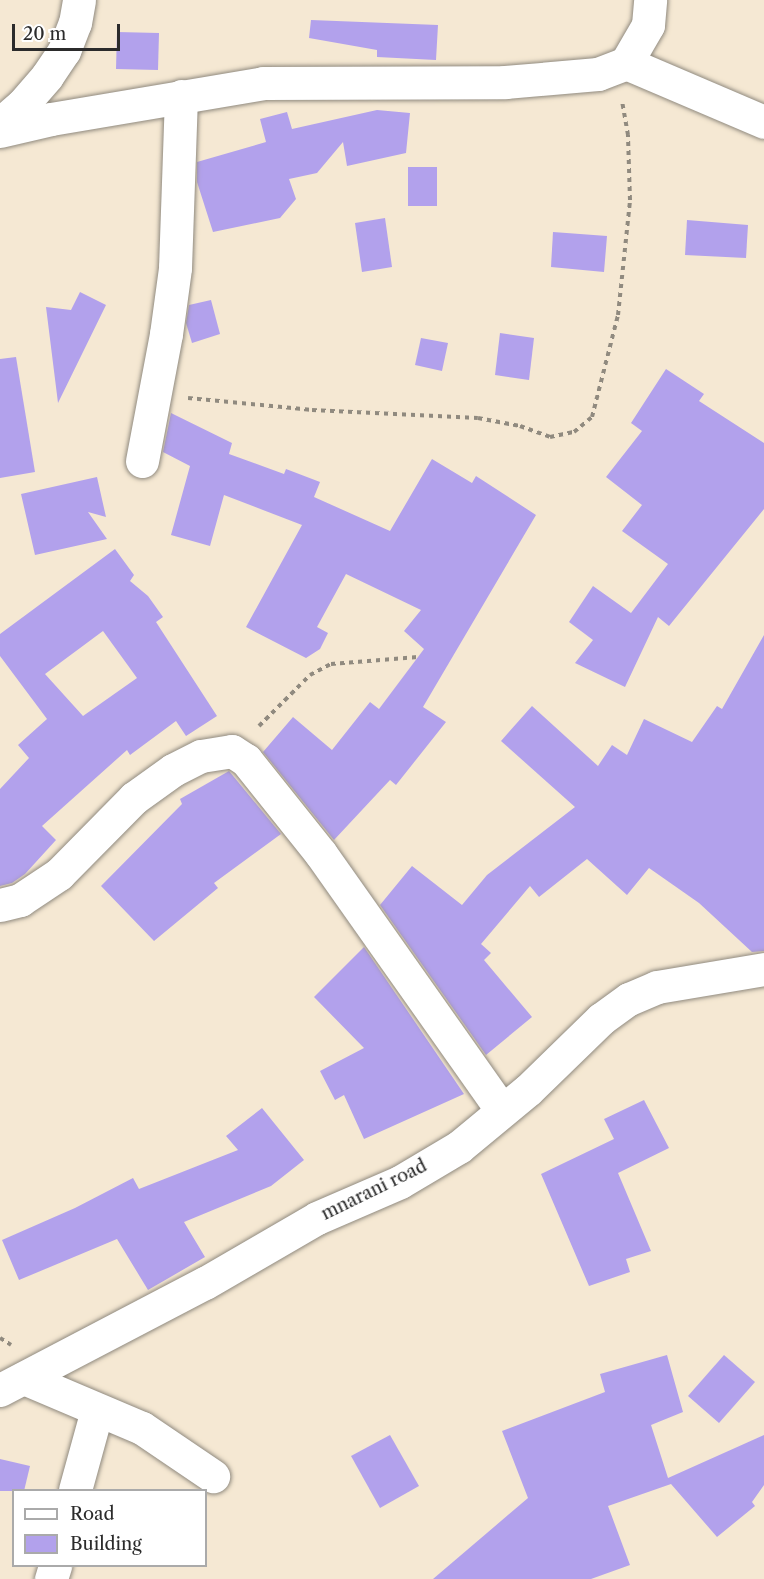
<!DOCTYPE html>
<html>
<head>
<meta charset="utf-8">
<style>
  body { margin:0 }
  #map { position:relative; width:764px; height:1579px; overflow:hidden; background:#f5e8d3; font-family:"Libre Caslon Text",serif }
  div>[style] { position:absolute }
  .building>* { inset:0; background:#b2a1ec }
  .path>* { height:4px; margin-top:-2px; transform-origin:0; background:repeating-linear-gradient(90deg,#908a7f 0 4.5px,transparent 0 9px) }
  .roads { filter:drop-shadow(0 0 2px #908a7f) drop-shadow(0 0 2px #908a7f) }
  .minor>* { height:33px; margin:-16.5px; padding:0 16.5px; transform-origin:16.5px; border-radius:16.5px; background:#fff }
  span { translate:-50% -50%; white-space:nowrap; text-align:center; line-height:1.15; -webkit-text-stroke:6px #fff; paint-order:stroke }
  .street-label { font-size:18px; color:#2b2b2b }
  .legend { position:absolute; left:12px; top:1489px; width:195px; height:78px; box-sizing:border-box; background:#fff; border:2px solid #aaa; margin:0; padding:8px 10px; list-style:none; font-size:18px; color:#2b2b2b }
  .legend li { display:flex; align-items:center; gap:12px; height:30px }
  .legend b { width:30px; border:2px solid #aaa }
  .scale { position:absolute; left:12px; top:24px; width:108px; height:27px; box-sizing:border-box; border:3px solid #2b2b2b; border-top:0; padding-left:8px; font-size:18px; line-height:21px; white-space:nowrap; color:#2b2b2b; -webkit-text-stroke:4px #fff; paint-order:stroke }
</style>
</head>
<body>
<div id="map">
  <div class="building">
    <div style="clip-path:polygon(311px 20px,438px 25px,436px 60px,377px 57px,377px 50px,309px 38px)"></div>
    <div style="clip-path:polygon(117px 32px,159px 33px,158px 70px,116px 69px)"></div>
    <div style="clip-path:polygon(377px 110px,410px 113px,406px 153px,347px 166px,343px 142px,317px 173px,289px 179px,296px 199px,280px 218px,213px 232px,197px 182px,197px 162px,266px 142px,260px 119px,287px 112px,292px 129px)"></div>
    <div style="clip-path:polygon(408px 167px,437px 167px,437px 206px,408px 206px)"></div>
    <div style="clip-path:polygon(385px 218px,392px 267px,362px 272px,355px 223px)"></div>
    <div style="clip-path:polygon(687px 220px,748px 225px,746px 258px,685px 255px)"></div>
    <div style="clip-path:polygon(553px 232px,607px 236px,604px 272px,551px 267px)"></div>
    <div style="clip-path:polygon(80px 292px,106px 305px,58px 403px,46px 307px,71px 310px)"></div>
    <div style="clip-path:polygon(211px 300px,220px 334px,192px 343px,186px 323px,189px 305px)"></div>
    <div style="clip-path:polygon(500px 333px,534px 338px,529px 380px,495px 375px)"></div>
    <div style="clip-path:polygon(421px 338px,448px 343px,442px 371px,415px 365px)"></div>
    <div style="clip-path:polygon(16px 357px,35px 472px,0 478px,0 359px)"></div>
    <div style="clip-path:polygon(666px 369px,704px 394px,699px 401px,764px 443px,764px 509px,669px 626px,658px 617px,625px 687px,575px 663px,593px 640px,569px 622px,593px 586px,631px 613px,668px 564px,622px 531px,642px 505px,606px 477px,642px 431px,631px 423px)"></div>
    <div style="clip-path:polygon(171px 413px,232px 443px,229px 454px,284px 474px,286px 469px,320px 482px,314px 497px,390px 531px,432px 459px,472px 483px,476px 476px,536px 515px,423px 707px,446px 722px,396px 785px,390px 780px,334px 840px,263px 752px,293px 717px,332px 750px,370px 702px,379px 709px,424px 649px,404px 631px,421px 610px,346px 574px,317px 627px,328px 633px,320px 649px,306px 658px,246px 627px,302px 525px,224px 495px,210px 546px,171px 535px,190px 466px,163px 452px)"></div>
    <div style="clip-path:polygon(97px 477px,106px 517px,88px 512px,107px 539px,35px 555px,21px 494px)"></div>
    <div style="clip-path:polygon(evenodd,115px 549px,134px 575px,130px 581px,148px 596px,163px 617px,156px 622px,217px 716px,186px 736px,176px 721px,130px 755px,127px 750px,42px 826px,56px 840px,25px 874px,12px 883px,0 886px,0 789px,29px 758px,18px 745px,47px 719px,0 656px,0 634px,115px 549px,103px 631px,137px 678px,83px 716px,45px 674px,103px 631px)"></div>
    <div style="clip-path:polygon(764px 635px,764px 951px,752px 952px,699px 903px,649px 868px,627px 895px,587px 859px,539px 897px,530px 886px,481px 944px,491px 953px,484px 960px,532px 1017px,486px 1055px,380px 905px,412px 866px,462px 905px,487px 875px,575px 807px,501px 741px,532px 706px,598px 766px,612px 745px,627px 755px,644px 719px,692px 742px,717px 706px,722px 709px)"></div>
    <div style="clip-path:polygon(229px 771px,281px 834px,214px 883px,218px 888px,154px 941px,101px 886px,182px 804px,180px 799px)"></div>
    <div style="clip-path:polygon(364px 947px,464px 1094px,364px 1139px,344px 1095px,335px 1100px,320px 1071px,364px 1048px,314px 997px)"></div>
    <div style="clip-path:polygon(644px 1100px,669px 1148px,618px 1173px,651px 1251px,626px 1259px,630px 1272px,589px 1286px,541px 1174px,614px 1139px,604px 1119px)"></div>
    <div style="clip-path:polygon(262px 1108px,304px 1160px,271px 1186px,184px 1222px,205px 1257px,148px 1290px,117px 1239px,19px 1280px,2px 1240px,75px 1208px,133px 1178px,139px 1189px,238px 1150px,226px 1136px)"></div>
    <div style="clip-path:polygon(667px 1355px,683px 1412px,651px 1425px,668px 1478px,764px 1435px,764px 1485px,752px 1502px,755px 1506px,717px 1537px,671px 1484px,608px 1506px,630px 1565px,591px 1579px,433px 1579px,528px 1498px,502px 1431px,605px 1392px,600px 1374px)"></div>
    <div style="clip-path:polygon(724px 1355px,755px 1382px,719px 1423px,688px 1396px)"></div>
    <div style="clip-path:polygon(390px 1435px,419px 1486px,380px 1508px,351px 1456px)"></div>
    <div style="clip-path:polygon(0 1459px,30px 1466px,24px 1491px,0 1491px)"></div>
  </div>
  <div class="path">
    <div style="left:188px;top:398px;width:125px;rotate:5.5deg"></div>
    <div style="left:312px;top:410px;width:166px;rotate:2.8deg"></div>
    <div style="left:478px;top:418px;width:43px;rotate:10.8deg"></div>
    <div style="left:520px;top:426px;width:32px;rotate:20deg"></div>
    <div style="left:550px;top:437px;width:25px;rotate:-12deg"></div>
    <div style="left:574px;top:432px;width:23px;rotate:-40deg"></div>
    <div style="left:592px;top:417px;width:105px;rotate:-75.7deg"></div>
    <div style="left:618px;top:315px;width:116px;rotate:-84deg"></div>
    <div style="left:630px;top:200px;width:65px;rotate:-91.8deg"></div>
    <div style="left:628px;top:135px;width:34px;rotate:-100deg"></div>
    <div style="left:259px;top:726px;width:72px;rotate:-45deg"></div>
    <div style="left:310px;top:675px;width:24px;rotate:-28deg"></div>
    <div style="left:331px;top:664px;width:87px;rotate:-4.6deg"></div>
    <div style="left:0;top:1338px;width:13px;rotate:32deg"></div>
  </div>
  <div class="roads">
    <div class="minor">
      <div style="left:626px;top:63px;width:150px;rotate:23.1deg"></div>
      <div style="left:0;top:124px;width:29px;rotate:-41deg"></div>
      <div style="left:22px;top:105px;width:38px;rotate:-49deg"></div>
      <div style="left:47px;top:76px;width:30px;rotate:-56deg"></div>
      <div style="left:64px;top:51px;width:30px;rotate:-69deg"></div>
      <div style="left:75px;top:23px;width:23px;rotate:-80deg"></div>
      <div style="left:0;top:131px;width:52px;rotate:-13.2deg"></div>
      <div style="left:51px;top:119px;width:215px;rotate:-9.6deg"></div>
      <div style="left:263px;top:83px;width:242px;rotate:-0.2deg"></div>
      <div style="left:505px;top:82px;width:93px;rotate:-4.9deg"></div>
      <div style="left:598px;top:74px;width:30px;rotate:-21deg"></div>
      <div style="left:626px;top:63px;width:44px;rotate:-59.9deg"></div>
      <div style="left:648px;top:25px;width:25px;rotate:-85deg"></div>
      <div style="left:142px;top:461px;width:129px;rotate:-79.3deg"></div>
      <div style="left:166px;top:334px;width:67px;rotate:-82.2deg"></div>
      <div style="left:175px;top:268px;width:172px;rotate:-88deg"></div>
      <div style="left:0;top:905px;width:21px;rotate:-14deg"></div>
      <div style="left:20px;top:900px;width:47px;rotate:-33.7deg"></div>
      <div style="left:59px;top:874px;width:107px;rotate:-45.4deg"></div>
      <div style="left:134px;top:798px;width:48px;rotate:-35.7deg"></div>
      <div style="left:173px;top:770px;width:31px;rotate:-27deg"></div>
      <div style="left:201px;top:756px;width:31px;rotate:-9deg"></div>
      <div style="left:232px;top:751px;width:17px;rotate:33deg"></div>
      <div style="left:246px;top:760px;width:120px;rotate:51.4deg"></div>
      <div style="left:321px;top:854px;width:314px;rotate:54.8deg"></div>
      <div style="left:24px;top:1378px;width:128px;rotate:23deg"></div>
      <div style="left:142px;top:1428px;width:86px;rotate:34.1deg"></div>
      <div style="left:0;top:1390px;width:231px;rotate:-27.6deg"></div>
      <div style="left:205px;top:1283px;width:129px;rotate:-30.1deg"></div>
      <div style="left:317px;top:1218px;width:90px;rotate:-23.4deg"></div>
      <div style="left:400px;top:1182px;width:69px;rotate:-30.7deg"></div>
      <div style="left:459px;top:1147px;width:89px;rotate:-39.6deg"></div>
      <div style="left:528px;top:1090px;width:102px;rotate:-44.2deg"></div>
      <div style="left:601px;top:1019px;width:34px;rotate:-36deg"></div>
      <div style="left:629px;top:999px;width:30px;rotate:-23deg"></div>
      <div style="left:657px;top:987px;width:109px;rotate:-9.5deg"></div>
      <div style="left:75px;top:1490px;width:83px;rotate:-74.6deg"></div>
      <div style="left:51px;top:1579px;width:14px;rotate:-73deg"></div>
    </div>
  </div>
  <div class="street-label">
    <span style="left:374px;top:1190px;rotate:-26deg">mnarani road</span>
  </div>
  <ul class="legend">
  <li><b style="height:8px;background:#fff"></b>Road</li>
  <li><b style="height:16px;background:#b2a1ec"></b>Building</li>
  </ul>
  <div class="scale">20 m</div>
</div>
</body>
</html>
